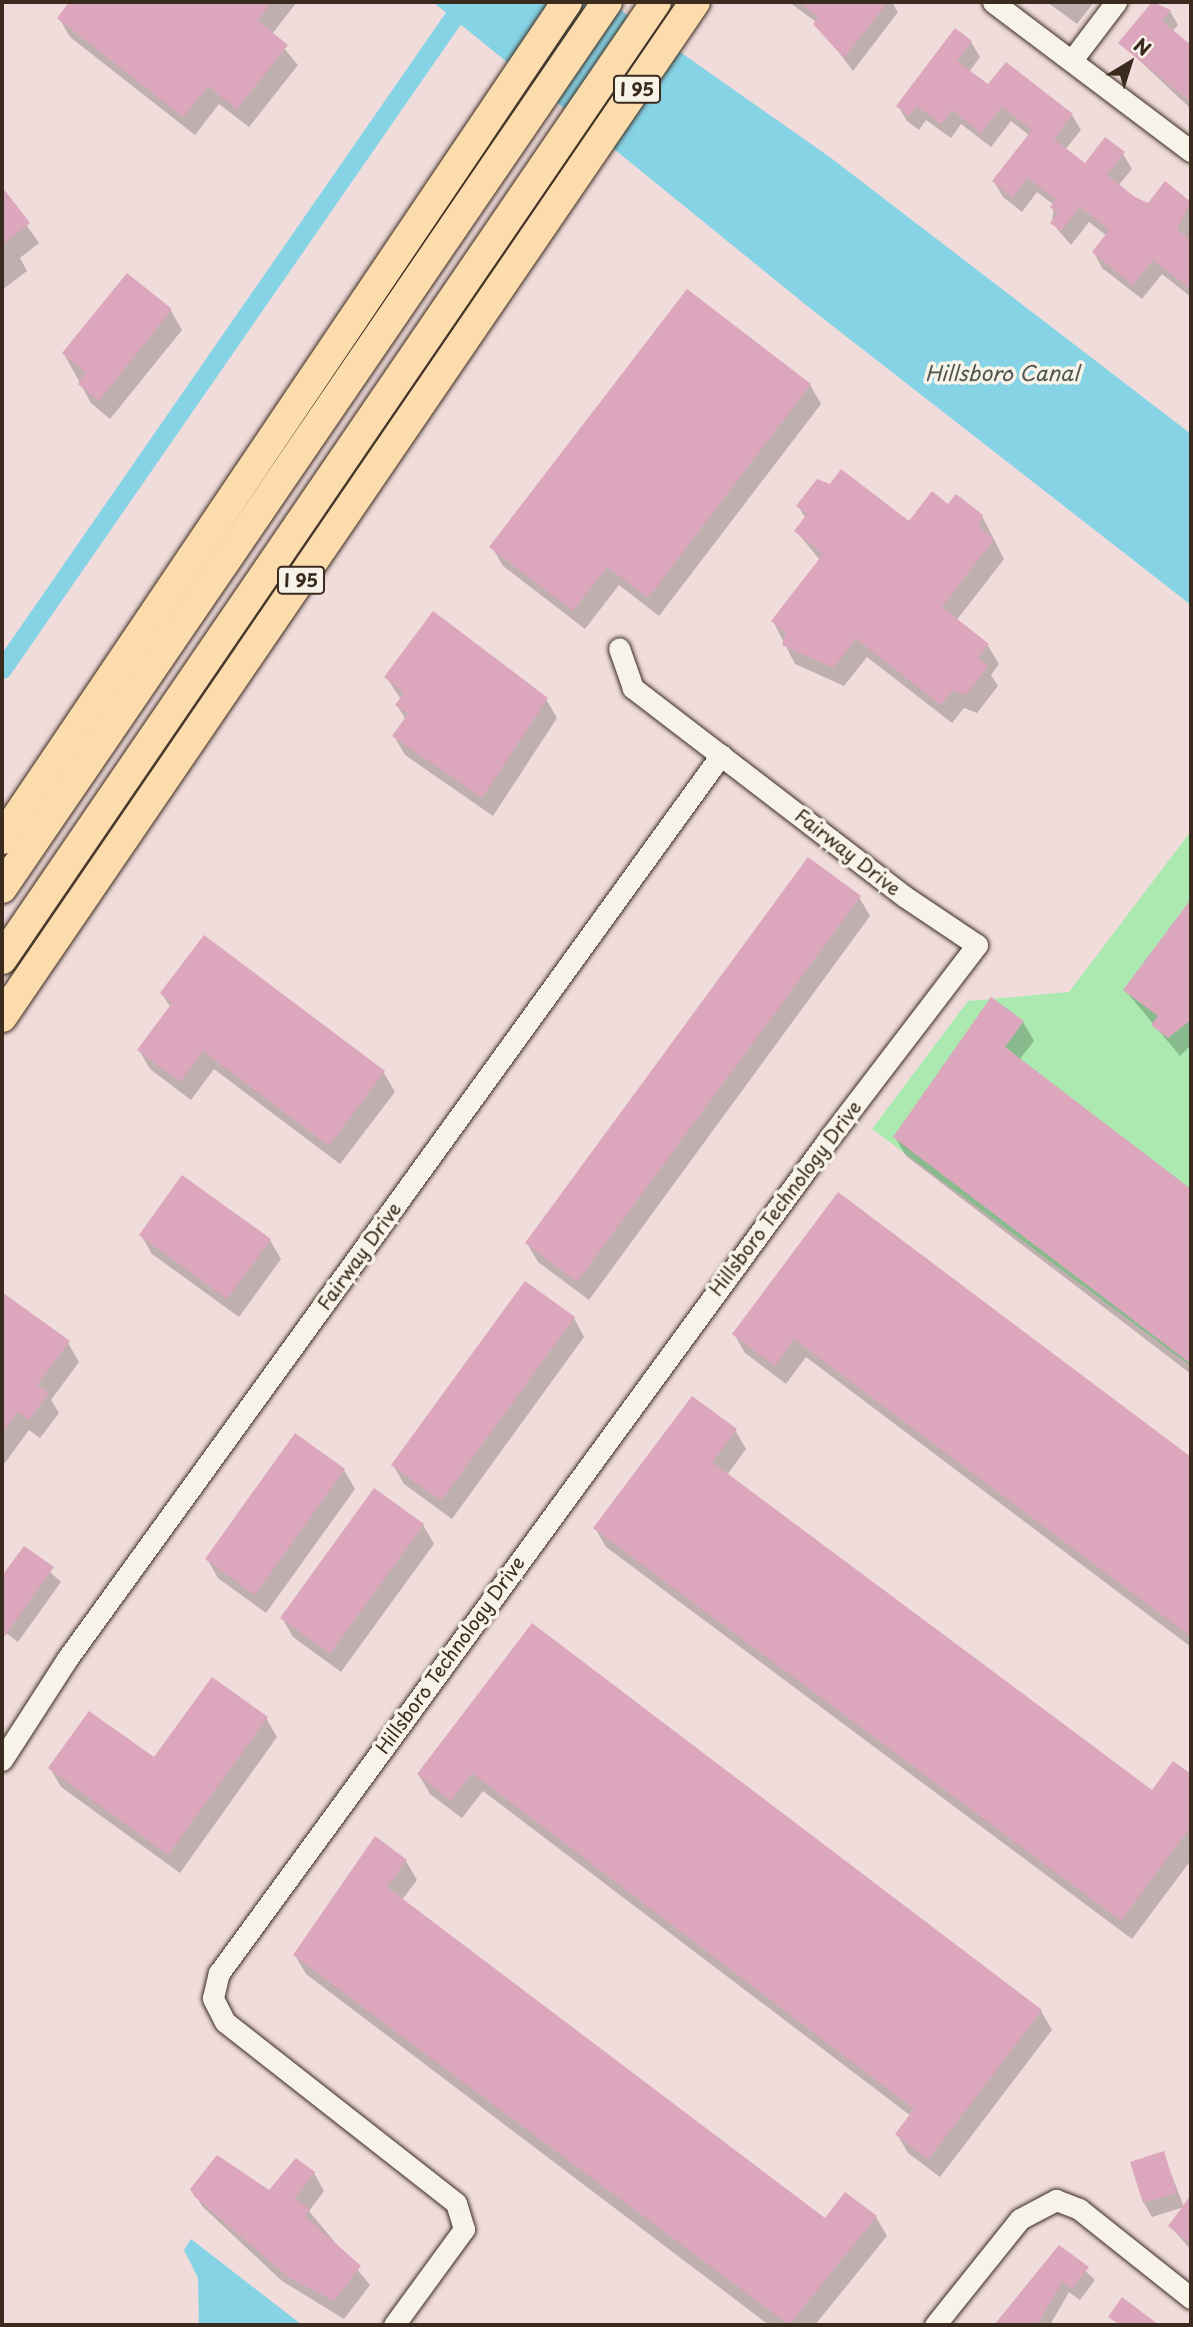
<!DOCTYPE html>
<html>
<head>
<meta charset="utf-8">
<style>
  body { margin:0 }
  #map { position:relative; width:1193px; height:2327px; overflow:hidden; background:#efdcdb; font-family:"Playpen Sans",sans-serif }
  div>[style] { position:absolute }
  .green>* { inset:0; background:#abe9b1 }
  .water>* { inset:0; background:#86d3e6 }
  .shadow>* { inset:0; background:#0003 }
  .canal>* { height:19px; margin:-9.5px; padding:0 9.5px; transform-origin:9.5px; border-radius:9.5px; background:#86d3e6 }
  .building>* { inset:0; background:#dca6bc }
  .roads { filter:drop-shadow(0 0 2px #3b2a1e) drop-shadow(0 0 2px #3b2a1e) }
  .minor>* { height:21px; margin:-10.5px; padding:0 10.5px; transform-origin:10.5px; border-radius:10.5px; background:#f7f3e8 }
  .highway>* { height:30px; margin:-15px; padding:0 15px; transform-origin:15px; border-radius:15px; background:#fcdcac }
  span { translate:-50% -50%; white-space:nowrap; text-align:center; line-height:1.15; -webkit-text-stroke:7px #f7f3e8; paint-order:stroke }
  .shield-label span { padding:2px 5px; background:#f7f3e8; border:2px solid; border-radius:5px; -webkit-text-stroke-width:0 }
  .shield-label { font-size:18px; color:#3b2a1e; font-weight:700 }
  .street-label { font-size:19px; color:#3b2a1e }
  .water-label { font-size:21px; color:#4e5450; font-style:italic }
  .frame { position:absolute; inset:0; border:4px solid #3b2a1e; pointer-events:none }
  .north { position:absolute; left:1095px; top:28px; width:70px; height:70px; -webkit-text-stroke:5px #f7f3e8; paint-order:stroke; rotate:38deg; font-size:19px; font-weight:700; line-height:28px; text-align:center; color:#3b2a1e }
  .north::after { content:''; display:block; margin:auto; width:24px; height:32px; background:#3b2a1e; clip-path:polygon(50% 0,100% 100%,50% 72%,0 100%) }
</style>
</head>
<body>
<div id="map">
  <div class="green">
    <div style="clip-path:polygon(1191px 831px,1191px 1366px,872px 1129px,968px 1001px,1069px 992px)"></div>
  </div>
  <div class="water">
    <div style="clip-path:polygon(433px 2px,609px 2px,831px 158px,1191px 434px,1191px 605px,811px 309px)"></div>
    <div style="clip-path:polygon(191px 2239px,302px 2325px,199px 2325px,198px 2278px,184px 2250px)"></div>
  </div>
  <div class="shadow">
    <div style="clip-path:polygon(71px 2px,297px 2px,272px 34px,298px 65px,249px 127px,219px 104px,195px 135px,70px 37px,59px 18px)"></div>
    <div style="clip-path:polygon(789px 2px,892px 2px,898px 12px,853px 71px,816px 22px)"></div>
    <div style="clip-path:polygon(1047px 2px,1094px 2px,1077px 24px)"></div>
    <div style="clip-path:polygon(1154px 2px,1170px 11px,1178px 25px,1172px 32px,1191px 47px,1191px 109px,1121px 43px)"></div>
    <div style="clip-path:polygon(971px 42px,980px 57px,969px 72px,989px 87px,1072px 115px,1081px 130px,1065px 150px,1085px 166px,1123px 154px,1132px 169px,1118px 186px,1134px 199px,1149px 205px,1165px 184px,1191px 204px,1191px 297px,1162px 274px,1142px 299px,1102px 268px,1094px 252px,1107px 236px,1089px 222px,1071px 245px,1052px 223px,1054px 205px,1037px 192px,1022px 212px,1003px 197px,994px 182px,1030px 136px,1011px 121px,991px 147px,961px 124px,951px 138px,926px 120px,919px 130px,907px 121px,898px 106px)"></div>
    <div style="clip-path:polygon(2px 190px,39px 243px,20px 258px,27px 271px,2px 290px)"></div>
    <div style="clip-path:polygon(128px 275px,171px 311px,182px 330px,110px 419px,91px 403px,64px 354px)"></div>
    <div style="clip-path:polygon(810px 385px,821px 404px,659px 616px,619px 585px,585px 629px,503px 566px,492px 547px)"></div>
    <div style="clip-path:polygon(798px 506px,909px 524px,948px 506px,982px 516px,1004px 559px,956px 621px,988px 646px,999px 664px,991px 675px,998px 686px,977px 713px,964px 708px,952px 723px,867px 657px,844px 686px,795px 664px,773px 621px,820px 560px,796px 531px,806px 519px)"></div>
    <div style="clip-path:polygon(386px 677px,546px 699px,557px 718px,493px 816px,405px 755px,394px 736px,406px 720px,397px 705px,401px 699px)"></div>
    <div style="clip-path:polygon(859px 897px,870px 916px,589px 1300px,538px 1262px,527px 1243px)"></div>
    <div style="clip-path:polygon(1191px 902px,1191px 1045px,1180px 1056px,1125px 990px)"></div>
    <div style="clip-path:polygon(162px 994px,384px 1073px,395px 1092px,340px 1164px,214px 1069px,191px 1100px,150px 1069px,139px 1050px,171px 1008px)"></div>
    <div style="clip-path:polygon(1023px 1022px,1034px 1041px,1019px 1060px,1191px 1191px,1191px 1374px,906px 1156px,895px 1137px)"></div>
    <div style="clip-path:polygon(838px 1194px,1191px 1459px,1191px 1647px,806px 1357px,786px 1384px,745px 1353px,734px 1334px)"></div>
    <div style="clip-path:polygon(141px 1235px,270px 1240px,281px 1259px,239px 1317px,152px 1254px)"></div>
    <div style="clip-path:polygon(2px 1295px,68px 1343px,79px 1362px,51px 1400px,59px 1413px,40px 1438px,29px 1430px,2px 1467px)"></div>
    <div style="clip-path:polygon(574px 1318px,584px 1337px,452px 1519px,404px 1484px,393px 1465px)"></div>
    <div style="clip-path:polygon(735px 1430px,746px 1449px,727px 1475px,1152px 1792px,1174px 1764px,1191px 1777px,1191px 1860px,1132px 1939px,606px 1547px,595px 1528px)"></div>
    <div style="clip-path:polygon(344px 1470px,355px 1489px,266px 1613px,218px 1578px,207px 1559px)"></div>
    <div style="clip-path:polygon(423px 1525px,434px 1544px,341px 1672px,293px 1637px,282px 1618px)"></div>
    <div style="clip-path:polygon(24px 1548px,61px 1582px,18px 1642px,2px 1630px,2px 1579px)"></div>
    <div style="clip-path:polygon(532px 1625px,1041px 2011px,1052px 2030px,940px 2177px,908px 2153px,897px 2134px,911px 2116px,483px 1791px,462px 1818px,430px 1794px,419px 1775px)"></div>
    <div style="clip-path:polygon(266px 1718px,277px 1737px,180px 1873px,61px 1787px,50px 1768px,155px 1760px)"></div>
    <div style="clip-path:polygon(376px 1839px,406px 1861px,417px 1880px,402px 1900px,825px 2221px,876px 2217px,887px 2236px,815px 2325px,769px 2325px,306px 1974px,295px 1955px)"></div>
    <div style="clip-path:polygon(1163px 2153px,1184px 2207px,1152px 2217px,1144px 2203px)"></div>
    <div style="clip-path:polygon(314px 2173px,324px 2191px,309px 2211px,370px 2285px,344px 2319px,282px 2281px,202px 2206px,192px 2189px,269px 2192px)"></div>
    <div style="clip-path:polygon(1186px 2205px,1191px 2209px,1191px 2250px,1170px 2226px)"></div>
    <div style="clip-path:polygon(1060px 2247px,1095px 2280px,1080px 2300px,1069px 2292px,1050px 2325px,996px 2325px)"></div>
  </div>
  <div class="canal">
    <div style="left:2px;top:669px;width:811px;rotate:-55.29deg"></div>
  </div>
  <div class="building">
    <div style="clip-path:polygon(69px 2px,272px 2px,257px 20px,288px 45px,237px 109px,208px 86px,183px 117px,57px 18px)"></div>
    <div style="clip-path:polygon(798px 2px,888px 2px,844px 58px,813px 24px,818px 17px)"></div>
    <div style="clip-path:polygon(1152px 2px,1171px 10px,1162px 21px,1191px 45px,1191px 102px,1118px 43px)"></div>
    <div style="clip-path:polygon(955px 28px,972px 41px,957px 61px,988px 84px,1006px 62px,1073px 114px,1054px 139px,1085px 163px,1105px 137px,1125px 152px,1107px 175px,1135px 197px,1148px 203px,1165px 181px,1191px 202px,1177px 229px,1191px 241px,1191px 290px,1153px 260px,1133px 285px,1092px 252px,1109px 230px,1080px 207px,1061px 231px,1050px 223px,1058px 213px,1050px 207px,1056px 200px,1028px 178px,1012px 198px,992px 181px,1032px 130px,1002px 107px,981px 133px,952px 110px,941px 124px,917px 106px,909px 116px,896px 106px)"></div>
    <div style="clip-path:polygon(2px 187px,30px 223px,2px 245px)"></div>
    <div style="clip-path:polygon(127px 273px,172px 309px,99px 401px,78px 384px,86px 373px,62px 353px)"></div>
    <div style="clip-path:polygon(687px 289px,811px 384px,648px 598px,607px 567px,573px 611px,489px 547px)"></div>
    <div style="clip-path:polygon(841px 469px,909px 521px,932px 491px,948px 504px,956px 494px,983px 515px,979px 527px,994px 539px,942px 607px,989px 644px,978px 658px,988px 666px,966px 695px,953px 690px,941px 705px,856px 639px,833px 668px,782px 645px,786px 633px,771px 621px,823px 554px,794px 531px,807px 514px,796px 506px,817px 479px,830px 484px)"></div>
    <div style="clip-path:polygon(433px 611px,548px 698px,482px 798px,392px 736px,408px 714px,395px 705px,404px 693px,384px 677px)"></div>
    <div style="clip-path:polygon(808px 857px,861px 896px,577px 1282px,525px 1243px)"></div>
    <div style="clip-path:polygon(1191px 899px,1191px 1020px,1168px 1038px,1151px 1025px,1158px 1016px,1123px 990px)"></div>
    <div style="clip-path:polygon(204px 935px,385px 1071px,329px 1146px,203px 1051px,180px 1082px,137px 1050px,172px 1003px,160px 993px)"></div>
    <div style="clip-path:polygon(991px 997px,1024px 1021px,1005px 1047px,1191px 1189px,1191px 1364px,893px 1137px)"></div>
    <div style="clip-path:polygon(182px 1175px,271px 1239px,227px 1299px,139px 1235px)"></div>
    <div style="clip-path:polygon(838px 1192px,1191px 1457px,1191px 1637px,794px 1339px,775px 1366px,732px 1334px)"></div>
    <div style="clip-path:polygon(525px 1281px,575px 1317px,441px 1501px,391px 1465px)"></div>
    <div style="clip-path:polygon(2px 1292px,70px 1341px,37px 1385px,49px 1393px,29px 1420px,18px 1412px,2px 1434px)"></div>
    <div style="clip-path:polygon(692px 1396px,737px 1429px,712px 1462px,1152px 1790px,1173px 1761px,1191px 1774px,1191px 1826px,1121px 1921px,593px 1528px)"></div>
    <div style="clip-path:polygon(295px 1433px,345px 1469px,255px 1595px,205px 1559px)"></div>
    <div style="clip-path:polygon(374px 1488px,424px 1524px,330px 1654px,280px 1618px)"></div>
    <div style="clip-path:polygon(24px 1546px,54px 1567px,2px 1640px,2px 1576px)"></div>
    <div style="clip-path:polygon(532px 1623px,1042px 2010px,928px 2160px,895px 2134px,914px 2109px,472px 1773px,451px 1801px,417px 1774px)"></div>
    <div style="clip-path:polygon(212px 1677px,268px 1717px,168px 1855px,48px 1768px,89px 1711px,154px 1757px)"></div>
    <div style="clip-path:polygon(375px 1836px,407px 1860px,387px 1887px,825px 2218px,845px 2192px,877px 2216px,789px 2325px,293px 1955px)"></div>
    <div style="clip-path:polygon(1164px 2151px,1177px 2193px,1143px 2203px,1130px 2162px)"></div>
    <div style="clip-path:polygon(217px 2155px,269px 2190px,296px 2158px,315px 2172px,295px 2198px,310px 2210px,305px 2216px,361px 2266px,334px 2301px,288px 2277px,195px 2197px,190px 2189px)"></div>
    <div style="clip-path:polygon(1191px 2195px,1191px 2244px,1168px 2226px)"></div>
    <div style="clip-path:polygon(1059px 2245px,1089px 2267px,1072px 2289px,1062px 2282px,1037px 2325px,994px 2325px)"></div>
    <div style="clip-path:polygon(1122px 2297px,1159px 2325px,1120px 2325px,1108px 2317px)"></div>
  </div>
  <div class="roads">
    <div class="minor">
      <div style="left:993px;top:2px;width:248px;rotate:37deg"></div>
      <div style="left:1072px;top:60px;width:73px;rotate:-52.8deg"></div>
      <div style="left:2px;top:1760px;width:120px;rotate:-57.2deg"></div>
      <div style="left:67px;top:1659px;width:1116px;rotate:-54.12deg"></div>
      <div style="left:394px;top:2325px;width:119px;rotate:-53.9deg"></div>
      <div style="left:464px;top:2229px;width:27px;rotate:-107deg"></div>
      <div style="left:456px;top:2203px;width:293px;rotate:-141.9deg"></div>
      <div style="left:225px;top:2022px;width:27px;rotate:-117deg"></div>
      <div style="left:213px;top:1998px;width:26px;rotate:-77deg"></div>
      <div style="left:219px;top:1973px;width:1035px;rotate:-53.84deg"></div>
      <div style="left:830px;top:1137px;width:242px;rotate:-52.6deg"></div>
      <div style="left:977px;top:945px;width:88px;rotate:-146.1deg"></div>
      <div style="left:904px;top:896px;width:342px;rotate:-142.5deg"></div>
      <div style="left:633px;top:688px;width:42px;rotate:-109.3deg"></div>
      <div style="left:935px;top:2325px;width:136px;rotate:-51.3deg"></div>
      <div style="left:1020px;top:2219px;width:41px;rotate:-27.8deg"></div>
      <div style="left:1056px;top:2200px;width:25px;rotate:21deg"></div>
      <div style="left:1079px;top:2209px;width:143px;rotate:38.5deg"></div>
    </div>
    <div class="highway">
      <div style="left:2px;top:839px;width:1010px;rotate:-55.98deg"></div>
      <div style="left:2px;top:888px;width:1073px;rotate:-55.67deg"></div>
      <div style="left:2px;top:959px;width:1159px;rotate:-55.65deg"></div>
      <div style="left:2px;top:1017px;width:1229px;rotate:-55.68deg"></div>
    </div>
  </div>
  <div class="shield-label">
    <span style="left:637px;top:89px">I 95</span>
    <span style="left:301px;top:580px">I 95</span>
  </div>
  <div class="street-label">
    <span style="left:848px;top:852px;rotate:38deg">Fairway Drive</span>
    <span style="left:785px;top:1198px;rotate:-53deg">Hillsboro Technology Drive</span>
    <span style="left:359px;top:1256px;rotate:-54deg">Fairway Drive</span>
    <span style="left:450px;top:1655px;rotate:-54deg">Hillsboro Technology Drive</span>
  </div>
  <div class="water-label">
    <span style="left:1002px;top:372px">Hillsboro Canal</span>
  </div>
  <div class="frame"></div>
  <div class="north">N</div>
</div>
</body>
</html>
